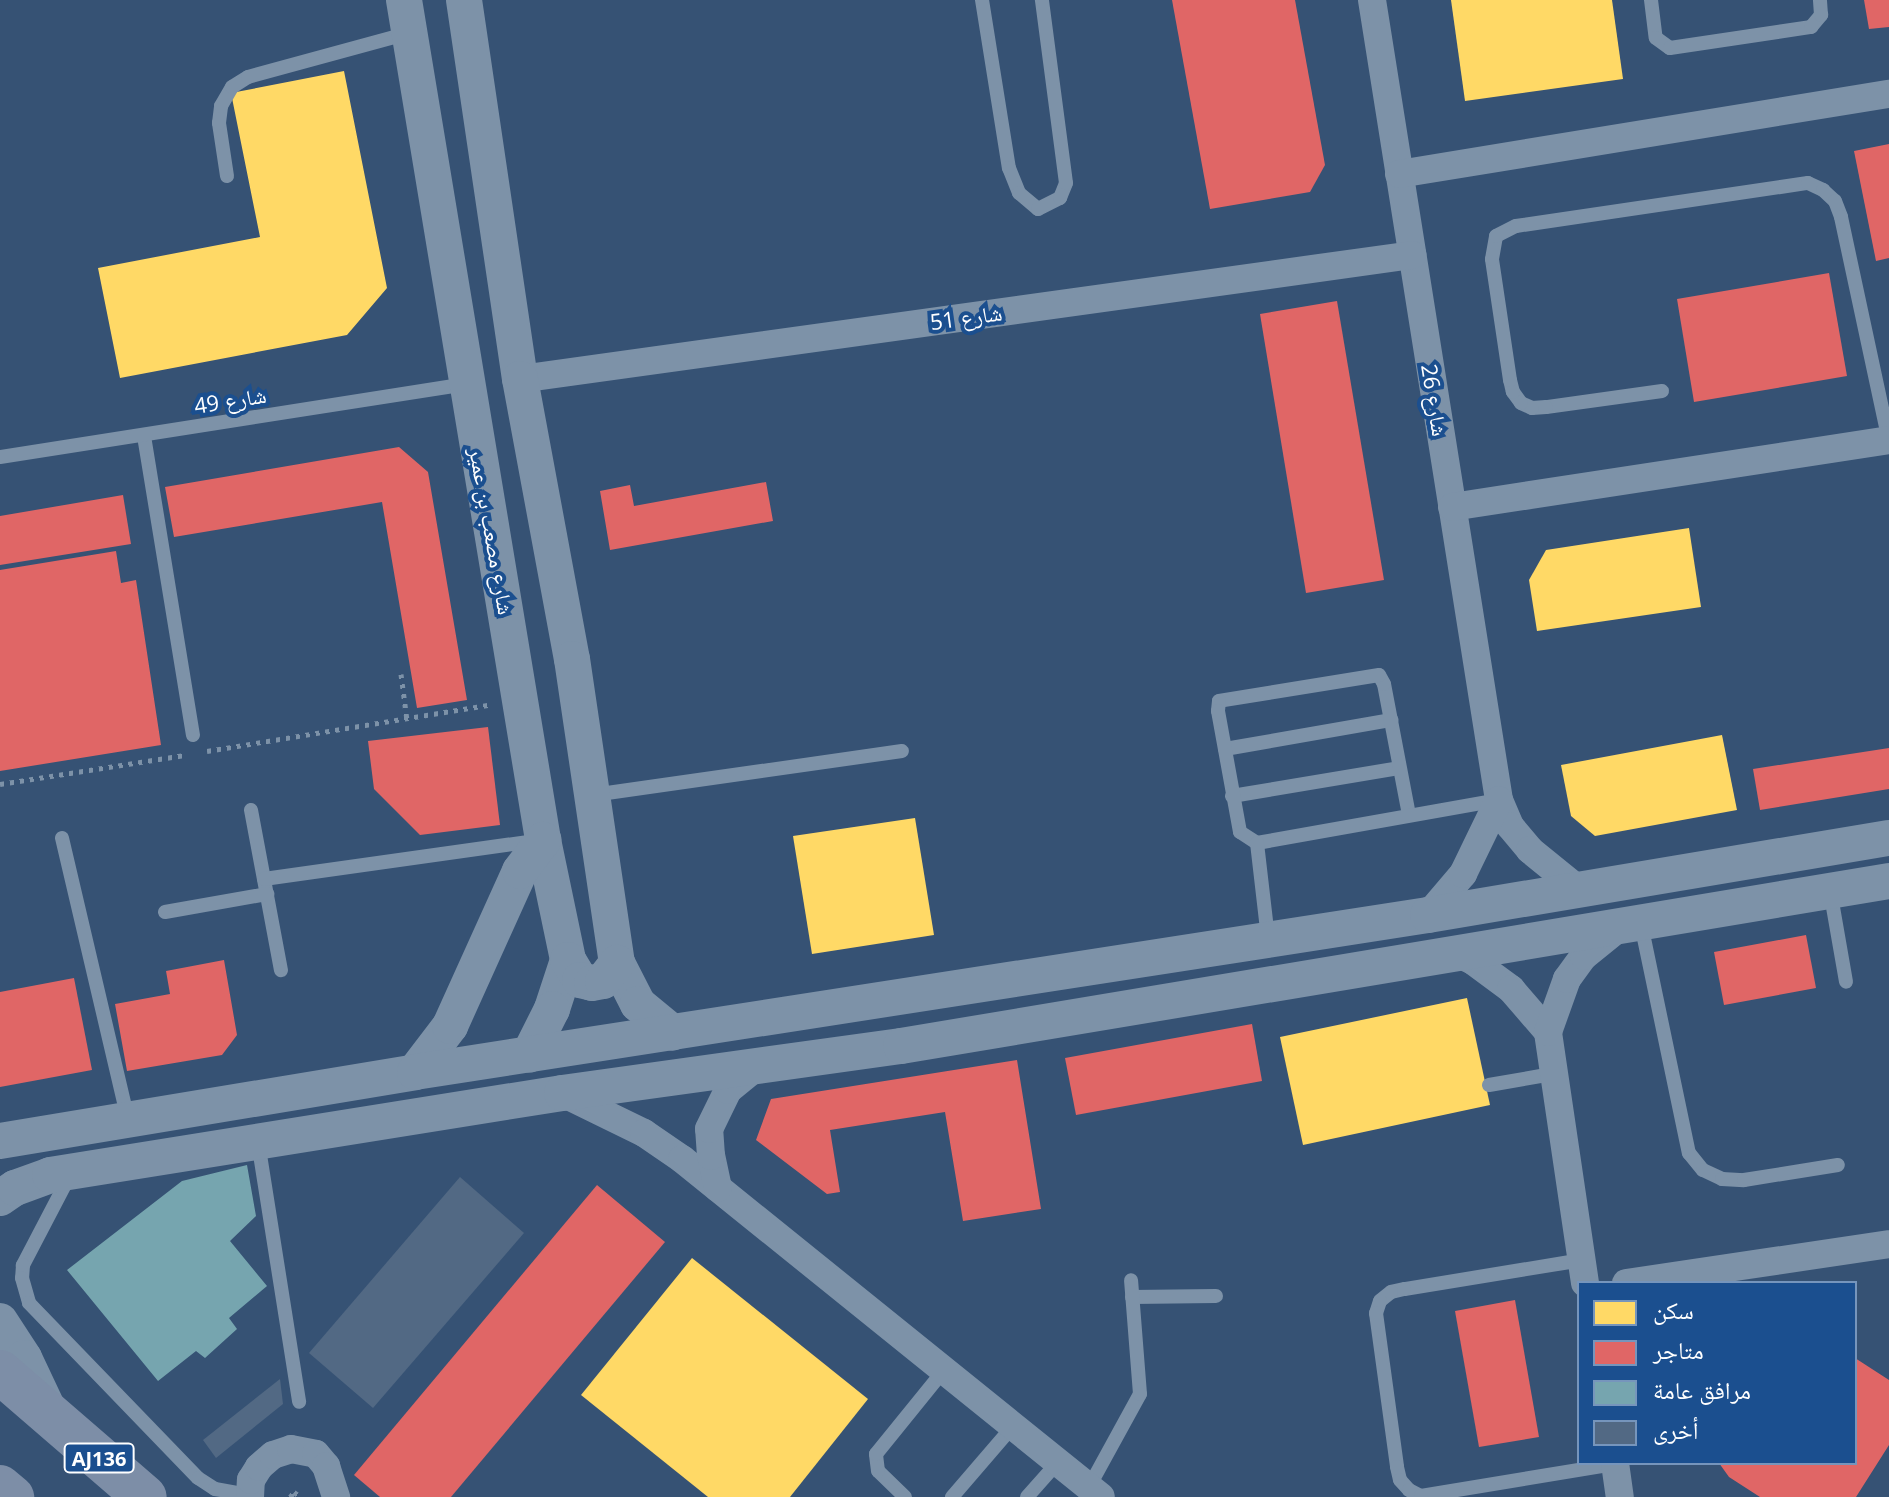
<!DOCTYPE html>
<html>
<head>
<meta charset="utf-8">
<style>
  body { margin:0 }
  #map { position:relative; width:1889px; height:1497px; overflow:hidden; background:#365274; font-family:"Open Sans","Noto Naskh Arabic",sans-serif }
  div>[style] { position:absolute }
  .homes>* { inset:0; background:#ffd966 }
  .shops>* { inset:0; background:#e06666 }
  .public>* { inset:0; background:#76a5af }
  .building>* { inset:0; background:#526984 }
  .path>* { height:5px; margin-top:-2.5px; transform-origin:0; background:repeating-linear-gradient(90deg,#7d92a8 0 4px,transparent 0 10px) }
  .service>* { height:14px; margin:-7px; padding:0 7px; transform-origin:7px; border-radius:7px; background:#7d92a8 }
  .minor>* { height:28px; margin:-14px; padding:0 14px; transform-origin:14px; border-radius:14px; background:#7d92a8 }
  .tertiary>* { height:36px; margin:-18px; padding:0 18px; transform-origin:18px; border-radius:18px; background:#7d92a8 }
  .primary>* { height:44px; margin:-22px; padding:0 22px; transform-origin:22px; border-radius:22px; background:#7d8ea7 }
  span { translate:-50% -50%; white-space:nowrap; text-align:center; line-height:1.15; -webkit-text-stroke:8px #1b4f8f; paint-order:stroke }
  .shield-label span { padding:2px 6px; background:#1b4f8f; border:2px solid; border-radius:6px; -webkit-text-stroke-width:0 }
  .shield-label { font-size:20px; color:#fff; font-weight:700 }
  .street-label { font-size:22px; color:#fff }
  .legend { position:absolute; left:1577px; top:1281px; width:280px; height:184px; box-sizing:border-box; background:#1b4f8f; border:2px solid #7695bc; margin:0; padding:10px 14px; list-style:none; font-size:24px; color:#fff }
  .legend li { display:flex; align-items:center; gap:16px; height:40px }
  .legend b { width:40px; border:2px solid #7695bc }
</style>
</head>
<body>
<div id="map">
  <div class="homes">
    <div style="clip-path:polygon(1451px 0,1612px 0,1623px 79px,1465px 101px)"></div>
    <div style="clip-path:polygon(344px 71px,387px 288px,347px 335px,120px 378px,98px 268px,260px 237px,231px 93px)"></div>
    <div style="clip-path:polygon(1689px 528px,1701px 607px,1537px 631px,1529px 580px,1546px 550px)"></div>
    <div style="clip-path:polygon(1722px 735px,1737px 810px,1595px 836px,1571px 816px,1561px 765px)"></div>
    <div style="clip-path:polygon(915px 818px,934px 935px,812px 954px,793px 836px)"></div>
    <div style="clip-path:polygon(1467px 998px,1490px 1105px,1303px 1145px,1280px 1037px)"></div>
    <div style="clip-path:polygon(692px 1258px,868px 1399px,790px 1497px,708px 1497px,581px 1395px)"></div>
  </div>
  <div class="shops">
    <div style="clip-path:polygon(1172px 0,1295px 0,1325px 165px,1310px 192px,1210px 209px)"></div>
    <div style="clip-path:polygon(1864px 0,1889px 0,1889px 27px,1869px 29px)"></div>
    <div style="clip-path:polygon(1889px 144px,1889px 258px,1876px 261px,1854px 151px)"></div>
    <div style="clip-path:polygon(1829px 273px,1847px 376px,1694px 402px,1677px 299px)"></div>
    <div style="clip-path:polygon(1337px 301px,1384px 580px,1306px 593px,1260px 314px)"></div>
    <div style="clip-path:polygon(399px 447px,428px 472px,467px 700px,417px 708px,382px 502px,174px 537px,165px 487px)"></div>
    <div style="clip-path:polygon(766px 482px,773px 521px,610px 550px,600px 491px,630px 485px,634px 506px)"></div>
    <div style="clip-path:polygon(123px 495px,131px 544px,0 565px,0 516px)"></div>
    <div style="clip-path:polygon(116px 551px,121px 583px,136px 580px,161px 745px,0 771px,0 570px)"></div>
    <div style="clip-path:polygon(488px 727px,500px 825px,420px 835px,374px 789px,368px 741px)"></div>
    <div style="clip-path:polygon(1889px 748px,1889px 789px,1760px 810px,1753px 769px)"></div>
    <div style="clip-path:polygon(1806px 935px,1816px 988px,1724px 1005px,1714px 952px)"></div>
    <div style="clip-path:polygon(224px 960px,237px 1035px,222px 1055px,127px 1071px,115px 1004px,170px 994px,166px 971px)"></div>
    <div style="clip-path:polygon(74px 978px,92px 1070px,0 1087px,0 992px)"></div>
    <div style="clip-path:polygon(1252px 1024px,1262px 1081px,1076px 1115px,1065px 1058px)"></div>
    <div style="clip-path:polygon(1017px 1060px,1041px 1209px,963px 1221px,945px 1112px,830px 1130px,840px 1192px,827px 1194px,756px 1140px,771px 1099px)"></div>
    <div style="clip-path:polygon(597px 1185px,665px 1242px,451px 1497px,380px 1497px,354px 1475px)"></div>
    <div style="clip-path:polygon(1515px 1300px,1539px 1437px,1479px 1447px,1455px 1311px)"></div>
    <div style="clip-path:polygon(1855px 1358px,1889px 1380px,1889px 1445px,1856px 1497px,1760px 1497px,1729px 1477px,1719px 1463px,1855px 1463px)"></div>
  </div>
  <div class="public">
    <div style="clip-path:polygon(247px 1165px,256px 1216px,230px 1241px,267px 1286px,229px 1318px,237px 1329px,205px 1358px,196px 1351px,158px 1381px,67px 1270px,182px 1181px)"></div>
  </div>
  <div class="building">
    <div style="clip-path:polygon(460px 1177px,524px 1233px,373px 1408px,309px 1353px)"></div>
    <div style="clip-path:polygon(280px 1379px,283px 1404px,216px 1458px,203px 1440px)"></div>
  </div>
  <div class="path">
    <div style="left:401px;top:674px;width:46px;rotate:82.6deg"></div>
    <div style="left:207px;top:751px;width:286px;rotate:-9.3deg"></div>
    <div style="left:0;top:784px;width:187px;rotate:-8.9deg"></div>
    <div style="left:290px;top:1497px;width:6px;rotate:-51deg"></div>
    <div style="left:294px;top:1492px;width:9px;rotate:36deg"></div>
  </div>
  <div class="service">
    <div style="left:982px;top:0;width:170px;rotate:80.9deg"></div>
    <div style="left:1009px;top:168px;width:27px;rotate:68deg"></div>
    <div style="left:1019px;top:193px;width:25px;rotate:40deg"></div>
    <div style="left:1038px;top:209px;width:25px;rotate:-27deg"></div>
    <div style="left:1060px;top:198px;width:16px;rotate:-68deg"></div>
    <div style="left:1066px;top:183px;width:185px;rotate:-97.5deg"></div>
    <div style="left:1651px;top:0;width:38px;rotate:83deg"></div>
    <div style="left:1656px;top:38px;width:17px;rotate:36deg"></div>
    <div style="left:1670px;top:48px;width:143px;rotate:-8.5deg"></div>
    <div style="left:1811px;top:27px;width:16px;rotate:-50deg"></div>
    <div style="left:1821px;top:15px;width:15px;rotate:-94deg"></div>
    <div style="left:227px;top:176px;width:54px;rotate:-98.6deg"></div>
    <div style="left:219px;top:123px;width:17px;rotate:-83deg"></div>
    <div style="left:221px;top:106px;width:22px;rotate:-60deg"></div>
    <div style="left:232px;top:87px;width:19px;rotate:-32deg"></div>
    <div style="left:248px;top:77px;width:167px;rotate:-15.3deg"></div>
    <div style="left:1662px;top:391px;width:117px;rotate:172.1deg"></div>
    <div style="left:1546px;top:407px;width:14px;rotate:176deg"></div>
    <div style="left:1532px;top:408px;width:12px;rotate:-156deg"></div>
    <div style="left:1521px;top:403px;width:14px;rotate:-126deg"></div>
    <div style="left:1513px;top:392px;width:12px;rotate:-104deg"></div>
    <div style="left:1510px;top:380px;width:122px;rotate:-98.5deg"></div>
    <div style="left:1492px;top:259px;width:23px;rotate:-80deg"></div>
    <div style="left:1496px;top:236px;width:22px;rotate:-27deg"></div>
    <div style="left:1516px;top:226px;width:295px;rotate:-8.4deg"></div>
    <div style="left:1808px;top:183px;width:17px;rotate:25deg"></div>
    <div style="left:1823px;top:190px;width:16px;rotate:43deg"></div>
    <div style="left:1835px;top:201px;width:17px;rotate:69deg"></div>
    <div style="left:1841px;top:217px;width:228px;rotate:77.9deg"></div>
    <div style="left:144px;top:436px;width:303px;rotate:80.7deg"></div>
    <div style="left:0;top:457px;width:472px;rotate:-8.9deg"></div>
    <div style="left:1225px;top:749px;width:169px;rotate:-9.9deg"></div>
    <div style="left:593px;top:795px;width:312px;rotate:-8.1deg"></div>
    <div style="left:1232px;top:796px;width:169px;rotate:-9.5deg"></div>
    <div style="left:251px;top:810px;width:163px;rotate:79.4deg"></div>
    <div style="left:1409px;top:815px;width:133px;rotate:-100.8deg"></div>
    <div style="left:1384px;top:684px;width:10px;rotate:-119deg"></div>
    <div style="left:1379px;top:675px;width:162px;rotate:170.8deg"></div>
    <div style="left:1219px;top:701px;width:10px;rotate:96deg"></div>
    <div style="left:1218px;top:711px;width:123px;rotate:79.7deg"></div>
    <div style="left:1240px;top:832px;width:20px;rotate:33deg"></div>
    <div style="left:1257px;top:843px;width:246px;rotate:-10.1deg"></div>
    <div style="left:62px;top:838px;width:289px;rotate:76.8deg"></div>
    <div style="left:1257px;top:843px;width:96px;rotate:83.4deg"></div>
    <div style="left:264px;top:879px;width:274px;rotate:-8deg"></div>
    <div style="left:1830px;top:890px;width:93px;rotate:80.1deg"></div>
    <div style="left:165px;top:912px;width:104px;rotate:-10deg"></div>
    <div style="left:1641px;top:924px;width:234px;rotate:78.2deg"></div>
    <div style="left:1689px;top:1153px;width:22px;rotate:51deg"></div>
    <div style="left:1703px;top:1170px;width:21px;rotate:25deg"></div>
    <div style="left:1722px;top:1179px;width:22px;rotate:3deg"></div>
    <div style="left:1744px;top:1180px;width:95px;rotate:-9.1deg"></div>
    <div style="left:1489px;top:1085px;width:64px;rotate:-9.9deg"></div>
    <div style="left:258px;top:1142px;width:263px;rotate:81deg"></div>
    <div style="left:70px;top:1175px;width:102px;rotate:117.6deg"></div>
    <div style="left:23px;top:1265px;width:13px;rotate:94deg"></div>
    <div style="left:22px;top:1278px;width:26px;rotate:74deg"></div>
    <div style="left:29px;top:1303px;width:243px;rotate:46deg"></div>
    <div style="left:198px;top:1478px;width:20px;rotate:33deg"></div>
    <div style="left:215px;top:1489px;width:35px;rotate:10deg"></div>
    <div style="left:1582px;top:1260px;width:180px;rotate:170.7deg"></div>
    <div style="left:1404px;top:1289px;width:13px;rotate:167deg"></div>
    <div style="left:1391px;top:1292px;width:14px;rotate:141deg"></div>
    <div style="left:1380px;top:1301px;width:13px;rotate:108deg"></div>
    <div style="left:1376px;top:1313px;width:155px;rotate:82.2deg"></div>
    <div style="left:1397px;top:1467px;width:13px;rotate:77deg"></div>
    <div style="left:1400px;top:1480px;width:13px;rotate:48deg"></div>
    <div style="left:1409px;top:1490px;width:13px;rotate:27deg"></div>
    <div style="left:1421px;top:1496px;width:197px;rotate:-9.4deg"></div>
    <div style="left:1132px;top:1297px;width:84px;rotate:-0.7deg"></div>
    <div style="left:1089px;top:1487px;width:106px;rotate:-61.3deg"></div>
    <div style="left:1140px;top:1394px;width:114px;rotate:-94.5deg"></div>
    <div style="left:905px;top:1497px;width:37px;rotate:-136deg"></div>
    <div style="left:878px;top:1471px;width:17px;rotate:-97deg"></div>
    <div style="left:876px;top:1454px;width:108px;rotate:-51deg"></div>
    <div style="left:952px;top:1497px;width:94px;rotate:-49.3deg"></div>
    <div style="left:1027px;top:1497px;width:47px;rotate:-48.5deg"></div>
  </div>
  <div class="minor">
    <div style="left:1372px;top:0;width:810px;rotate:80.98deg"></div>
    <div style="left:1499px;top:800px;width:28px;rotate:67deg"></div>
    <div style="left:1510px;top:826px;width:31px;rotate:50deg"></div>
    <div style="left:1530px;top:850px;width:62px;rotate:39.1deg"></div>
    <div style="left:1399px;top:174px;width:496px;rotate:-9.3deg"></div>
    <div style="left:520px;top:379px;width:901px;rotate:-7.91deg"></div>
    <div style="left:1452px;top:507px;width:442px;rotate:-8.7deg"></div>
    <div style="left:1428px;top:915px;width:54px;rotate:-49.5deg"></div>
    <div style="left:1463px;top:874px;width:82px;rotate:-64.1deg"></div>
    <div style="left:1452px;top:951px;width:23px;rotate:25deg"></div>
    <div style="left:1473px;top:961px;width:47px;rotate:36.4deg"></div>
    <div style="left:1511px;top:989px;width:57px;rotate:49.3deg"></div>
    <div style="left:562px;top:1093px;width:91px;rotate:26deg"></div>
    <div style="left:644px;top:1133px;width:46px;rotate:34.4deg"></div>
    <div style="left:682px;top:1159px;width:538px;rotate:38.89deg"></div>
    <div style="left:718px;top:1188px;width:33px;rotate:-102deg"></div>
    <div style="left:711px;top:1156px;width:27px;rotate:-94deg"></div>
    <div style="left:709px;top:1129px;width:43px;rotate:-64deg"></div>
    <div style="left:728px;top:1090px;width:38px;rotate:-39deg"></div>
    <div style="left:1585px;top:1283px;width:254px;rotate:-98.4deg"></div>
    <div style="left:1548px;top:1032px;width:56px;rotate:-70.3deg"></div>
    <div style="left:1567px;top:979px;width:29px;rotate:-54deg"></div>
    <div style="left:1584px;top:956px;width:48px;rotate:-39deg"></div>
    <div style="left:1626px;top:1283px;width:266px;rotate:-8.4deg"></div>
    <div style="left:1615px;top:1463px;width:34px;rotate:82deg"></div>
    <div style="left:250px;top:1497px;width:17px;rotate:-87deg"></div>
    <div style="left:251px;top:1480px;width:15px;rotate:-58deg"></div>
    <div style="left:259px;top:1467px;width:18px;rotate:-41deg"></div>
    <div style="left:273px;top:1455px;width:19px;rotate:-18deg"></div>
    <div style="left:291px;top:1449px;width:25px;rotate:11deg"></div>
    <div style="left:316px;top:1454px;width:16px;rotate:50deg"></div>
    <div style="left:326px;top:1466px;width:33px;rotate:72deg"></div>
  </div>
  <div class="tertiary">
    <div style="left:404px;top:0;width:851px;rotate:80.6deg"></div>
    <div style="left:543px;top:840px;width:123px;rotate:78.2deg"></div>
    <div style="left:568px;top:960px;width:52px;rotate:108.1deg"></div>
    <div style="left:552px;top:1009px;width:51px;rotate:116.6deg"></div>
    <div style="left:464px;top:0;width:383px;rotate:81.6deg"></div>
    <div style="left:520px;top:379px;width:285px;rotate:79.5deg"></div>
    <div style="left:572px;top:659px;width:307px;rotate:81.6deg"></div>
    <div style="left:617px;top:963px;width:46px;rotate:62.9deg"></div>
    <div style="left:638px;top:1004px;width:45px;rotate:39.6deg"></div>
    <div style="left:568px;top:960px;width:23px;rotate:59deg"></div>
    <div style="left:580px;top:980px;width:12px;rotate:14deg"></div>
    <div style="left:592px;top:983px;width:11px;rotate:-10deg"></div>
    <div style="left:603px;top:981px;width:23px;rotate:-52deg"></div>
    <div style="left:415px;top:1072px;width:58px;rotate:-52.7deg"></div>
    <div style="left:450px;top:1026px;width:170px;rotate:-65.7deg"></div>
    <div style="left:520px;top:871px;width:39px;rotate:-53deg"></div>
    <div style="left:0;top:1141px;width:421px;rotate:-9.4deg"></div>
    <div style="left:415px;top:1072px;width:1025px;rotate:-8.81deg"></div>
    <div style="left:1428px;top:915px;width:467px;rotate:-9.5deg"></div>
    <div style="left:0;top:1198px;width:18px;rotate:-34deg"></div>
    <div style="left:15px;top:1188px;width:37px;rotate:-20deg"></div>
    <div style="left:50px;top:1175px;width:519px;rotate:-9.1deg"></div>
    <div style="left:562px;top:1093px;width:342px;rotate:-7.9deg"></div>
    <div style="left:901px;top:1046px;width:1002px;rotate:-9.48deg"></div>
    <div style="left:0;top:1321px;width:44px;rotate:57deg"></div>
    <div style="left:24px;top:1358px;width:59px;rotate:64.7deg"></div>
  </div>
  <div class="primary">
    <div style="left:0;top:1372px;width:191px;rotate:40.8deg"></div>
    <div style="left:0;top:1487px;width:16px;rotate:40deg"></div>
  </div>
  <div class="shield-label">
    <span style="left:99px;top:1458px">AJ136</span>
  </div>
  <div class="street-label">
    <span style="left:966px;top:317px;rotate:-8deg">شارع 51</span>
    <span style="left:230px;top:400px;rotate:-9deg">شارع 49</span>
    <span style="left:1435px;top:400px;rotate:81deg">شارع 26</span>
    <span style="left:492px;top:531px;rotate:80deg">شارع مصعب بن عمير</span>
  </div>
  <ul class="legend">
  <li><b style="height:22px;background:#ffd966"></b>سكن</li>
  <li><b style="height:22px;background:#e06666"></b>متاجر</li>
  <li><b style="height:22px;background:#76a5af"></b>مرافق عامة</li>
  <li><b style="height:22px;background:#526984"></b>أخرى</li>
  </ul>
</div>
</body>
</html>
